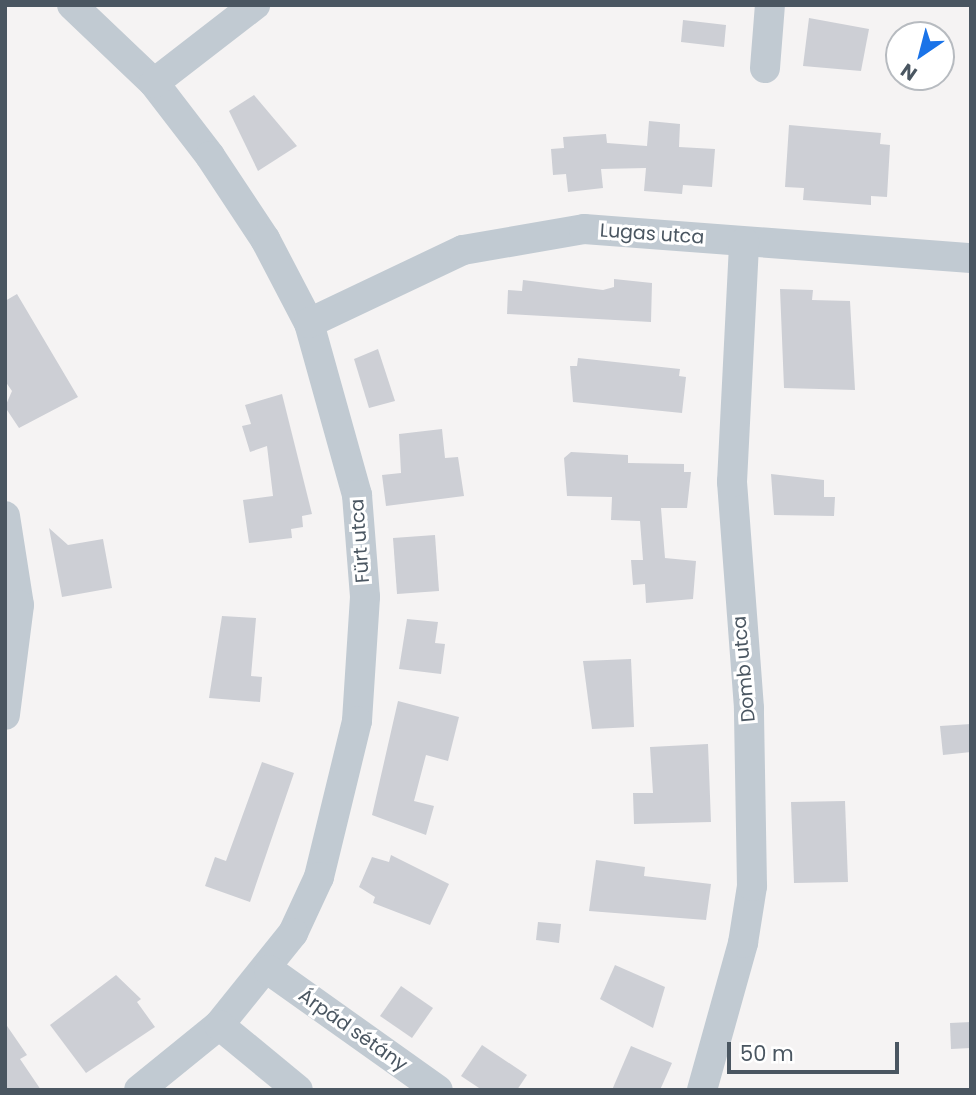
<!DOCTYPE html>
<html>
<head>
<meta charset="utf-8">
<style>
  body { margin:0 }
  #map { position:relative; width:976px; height:1095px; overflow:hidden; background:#f5f3f3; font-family:Poppins,sans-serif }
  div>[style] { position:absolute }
  .building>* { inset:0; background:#cdcfd5 }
  .minor>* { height:30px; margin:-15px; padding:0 15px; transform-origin:15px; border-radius:15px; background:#c1cad2 }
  span { translate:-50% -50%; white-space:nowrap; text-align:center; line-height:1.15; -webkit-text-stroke:6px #fff; paint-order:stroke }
  .street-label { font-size:19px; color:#4a5661 }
  .frame { position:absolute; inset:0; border:7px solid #4a5661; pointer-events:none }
  .north { position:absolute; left:885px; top:21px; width:70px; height:70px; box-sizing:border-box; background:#fff; border:2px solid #b7bbc0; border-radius:50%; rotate:215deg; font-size:19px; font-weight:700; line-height:28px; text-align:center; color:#4a5661 }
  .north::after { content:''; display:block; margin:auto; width:24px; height:32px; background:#1a73e8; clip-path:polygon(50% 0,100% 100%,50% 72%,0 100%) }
  .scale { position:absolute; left:727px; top:1042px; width:172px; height:32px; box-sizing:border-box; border:4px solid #4a5661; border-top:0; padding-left:9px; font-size:21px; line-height:24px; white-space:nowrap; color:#4a5661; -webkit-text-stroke:5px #fff; paint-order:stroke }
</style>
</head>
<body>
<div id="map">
  <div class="building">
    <div style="clip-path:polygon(809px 18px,869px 29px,861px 71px,803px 66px)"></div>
    <div style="clip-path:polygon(683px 20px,726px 25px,724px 47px,681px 42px)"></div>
    <div style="clip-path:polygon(254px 95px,297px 146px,258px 171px,229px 111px)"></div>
    <div style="clip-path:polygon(649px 121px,680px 124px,679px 147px,715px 149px,712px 187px,683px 185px,682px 194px,644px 191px,646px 168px,601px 169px,603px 188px,568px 192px,566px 174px,553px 175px,551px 149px,564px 148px,563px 137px,606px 134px,607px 143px,647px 146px)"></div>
    <div style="clip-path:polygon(789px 125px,881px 133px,880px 144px,890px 145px,887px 197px,871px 196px,871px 205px,803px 200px,804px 188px,785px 187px)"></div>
    <div style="clip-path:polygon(614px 279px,652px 283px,651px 322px,507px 314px,508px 290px,522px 291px,523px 280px,603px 290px,614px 287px)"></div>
    <div style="clip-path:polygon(780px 289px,813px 290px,812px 300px,850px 301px,855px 390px,784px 388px)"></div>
    <div style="clip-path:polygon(17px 294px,78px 397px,19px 428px,5px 407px,12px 391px,5px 381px,5px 301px)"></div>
    <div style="clip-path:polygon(378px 349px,395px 401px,369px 408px,354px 359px)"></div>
    <div style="clip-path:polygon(578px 358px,680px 369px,679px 376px,686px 377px,682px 413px,573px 402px,570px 366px,577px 366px)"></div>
    <div style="clip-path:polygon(282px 394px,312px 514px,302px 516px,303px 527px,291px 529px,292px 538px,249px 543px,243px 500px,273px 496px,267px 446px,250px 452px,242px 426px,251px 424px,245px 405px)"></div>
    <div style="clip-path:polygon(442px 429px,445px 458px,458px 457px,464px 496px,386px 506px,382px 475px,401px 473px,399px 434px)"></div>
    <div style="clip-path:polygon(571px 452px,628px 455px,628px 463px,684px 464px,684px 472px,691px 472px,687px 508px,661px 508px,665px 558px,696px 561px,693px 599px,646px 603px,645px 584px,633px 585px,631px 560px,643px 560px,640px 521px,611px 520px,612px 497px,567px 496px,564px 458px)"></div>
    <div style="clip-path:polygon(771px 474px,824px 480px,824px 497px,835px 497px,834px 516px,774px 515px)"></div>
    <div style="clip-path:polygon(49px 528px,68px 545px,103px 539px,112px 588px,62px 597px)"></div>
    <div style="clip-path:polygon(435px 535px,439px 591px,397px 594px,393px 538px)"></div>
    <div style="clip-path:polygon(222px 616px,256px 618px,251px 676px,262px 677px,260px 702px,209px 698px)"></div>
    <div style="clip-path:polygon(407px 619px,438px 622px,435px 643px,445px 644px,441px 674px,399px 669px)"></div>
    <div style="clip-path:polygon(631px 659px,634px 727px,592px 729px,583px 661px)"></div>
    <div style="clip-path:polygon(398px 701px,459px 717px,448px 761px,426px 755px,414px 801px,434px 806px,426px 835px,372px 815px)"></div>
    <div style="clip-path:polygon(971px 724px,971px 752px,943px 755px,940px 726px)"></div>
    <div style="clip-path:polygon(708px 744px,711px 822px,634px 824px,633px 793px,653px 793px,650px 747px)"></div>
    <div style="clip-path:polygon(262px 762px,294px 773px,250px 902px,205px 886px,215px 857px,226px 861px)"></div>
    <div style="clip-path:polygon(845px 801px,848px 882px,794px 883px,791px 802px)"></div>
    <div style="clip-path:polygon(391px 855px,449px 884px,430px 925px,373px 903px,375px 897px,359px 887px,372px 857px,389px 862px)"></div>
    <div style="clip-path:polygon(596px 860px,645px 867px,644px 876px,711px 884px,706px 920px,589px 911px)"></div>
    <div style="clip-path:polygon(538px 922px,561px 924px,559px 943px,536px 940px)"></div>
    <div style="clip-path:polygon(615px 965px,665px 987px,653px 1028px,600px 999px)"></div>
    <div style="clip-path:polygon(116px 975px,141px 999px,137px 1002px,155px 1027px,86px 1073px,50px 1025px)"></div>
    <div style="clip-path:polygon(401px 986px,433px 1008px,412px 1038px,380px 1016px)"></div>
    <div style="clip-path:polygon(971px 1022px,971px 1048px,951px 1049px,950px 1023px)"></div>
    <div style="clip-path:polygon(5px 1023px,27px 1055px,20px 1059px,41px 1090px,5px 1090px)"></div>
    <div style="clip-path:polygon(482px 1045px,527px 1075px,517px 1090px,482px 1090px,461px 1076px)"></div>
    <div style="clip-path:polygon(631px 1046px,672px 1063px,660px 1090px,612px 1090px)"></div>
  </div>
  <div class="minor">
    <div style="left:72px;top:5px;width:113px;rotate:43.6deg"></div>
    <div style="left:154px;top:83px;width:92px;rotate:52.5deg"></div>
    <div style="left:210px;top:156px;width:100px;rotate:56.5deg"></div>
    <div style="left:265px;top:239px;width:95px;rotate:62.4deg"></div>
    <div style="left:309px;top:323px;width:179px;rotate:74.4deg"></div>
    <div style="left:357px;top:495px;width:102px;rotate:85.5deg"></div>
    <div style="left:365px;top:597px;width:124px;rotate:93.7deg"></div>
    <div style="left:357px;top:721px;width:161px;rotate:103.7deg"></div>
    <div style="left:319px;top:877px;width:62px;rotate:114.9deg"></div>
    <div style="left:293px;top:933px;width:118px;rotate:128.8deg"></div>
    <div style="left:219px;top:1025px;width:103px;rotate:140.9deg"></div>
    <div style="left:765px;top:68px;width:63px;rotate:-85.5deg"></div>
    <div style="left:154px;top:83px;width:128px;rotate:-37.7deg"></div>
    <div style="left:309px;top:323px;width:170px;rotate:-25.4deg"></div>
    <div style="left:463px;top:250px;width:123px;rotate:-9.8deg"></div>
    <div style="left:584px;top:229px;width:388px;rotate:4.3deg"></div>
    <div style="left:5px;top:516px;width:90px;rotate:81.1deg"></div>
    <div style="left:19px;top:605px;width:111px;rotate:97.3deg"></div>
    <div style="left:269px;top:970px;width:207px;rotate:35.4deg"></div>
    <div style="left:219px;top:1025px;width:102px;rotate:39.4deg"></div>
    <div style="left:702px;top:1090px;width:153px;rotate:-74.4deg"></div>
    <div style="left:743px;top:943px;width:58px;rotate:-81deg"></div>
    <div style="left:752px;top:886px;width:178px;rotate:-91deg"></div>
    <div style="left:749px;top:708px;width:227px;rotate:-94.3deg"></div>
    <div style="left:732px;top:482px;width:240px;rotate:-87.1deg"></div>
  </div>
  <div class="street-label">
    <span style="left:652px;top:234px;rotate:4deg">Lugas utca</span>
    <span style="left:360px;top:541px;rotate:-94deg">Fürt utca</span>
    <span style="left:744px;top:669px;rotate:-95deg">Domb utca</span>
    <span style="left:353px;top:1030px;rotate:35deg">Árpád sétány</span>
  </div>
  <div class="frame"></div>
  <div class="north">N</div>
  <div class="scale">50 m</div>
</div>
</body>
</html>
